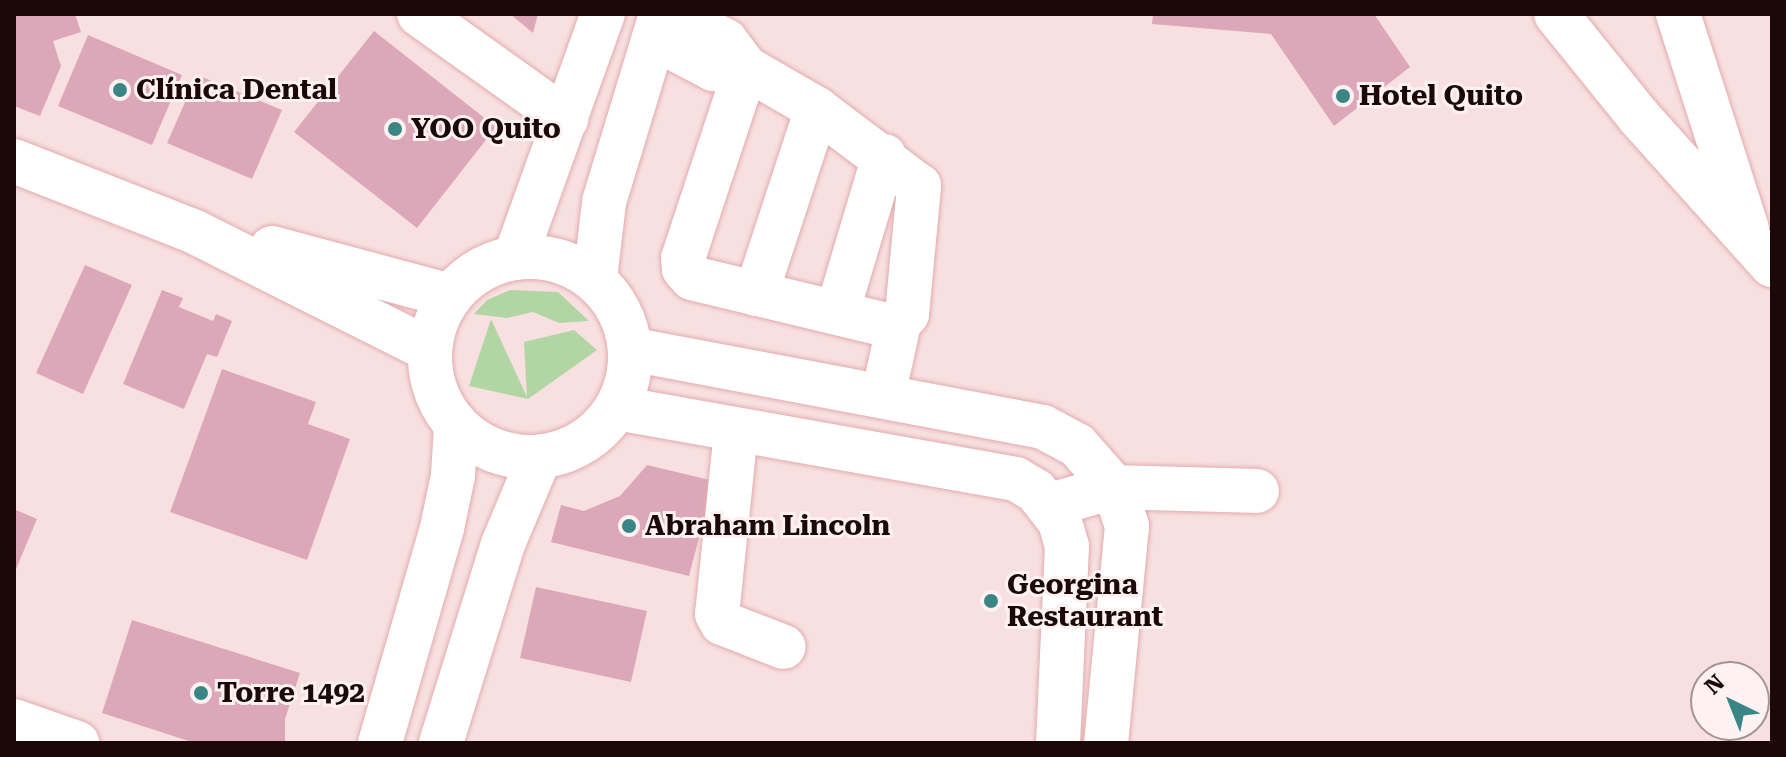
<!DOCTYPE html>
<html>
<head>
<meta charset="utf-8">
<style>
  body { margin:0 }
  #map { position:relative; width:1786px; height:757px; overflow:hidden; background:#f8e0e1; font-family:"Roboto Serif",serif }
  div>[style] { position:absolute }
  .green>* { inset:0; background:#b2d5a4 }
  .building>* { inset:0; background:#dca8b9 }
  .roads { filter:drop-shadow(0 0 2px #e2abad) drop-shadow(0 0 2px #e2abad) }
  .minor>* { height:44px; margin:-22px; padding:0 22px; transform-origin:22px; border-radius:22px; background:#fff }
  .major>* { height:44px; margin:-22px; padding:0 22px; transform-origin:22px; border-radius:22px; background:#fff }
  .major>.ring { margin:-22px; padding:0; box-sizing:content-box; background:none; border:44px solid #fff; border-radius:50% }
  .dots>* { width:22px; height:22px; translate:-50% -50%; box-sizing:border-box; border:4px solid #fdf1f1; border-radius:50% }
  span { translate:-50% -50%; white-space:nowrap; text-align:center; line-height:1.15; -webkit-text-stroke:6px #fdf1f1; paint-order:stroke }
  .poi-label { font-size:28px; color:#1b090a; font-weight:700 }
  .left { translate:0 -50%; text-align:left }
  .frame { position:absolute; inset:0; border:16px solid #1b090a; pointer-events:none }
  .north { position:absolute; left:1690px; top:661px; width:80px; height:80px; box-sizing:border-box; background:#fdf1f1; border:2px solid #a39495; border-radius:50%; rotate:317deg; font-size:22px; font-weight:700; line-height:32px; text-align:center; color:#1b090a }
  .north::after { content:''; display:block; margin:auto; width:28px; height:36px; background:#3c8586; clip-path:polygon(50% 0,100% 100%,50% 72%,0 100%) }
</style>
</head>
<body>
<div id="map">
  <div class="green">
    <div style="clip-path:polygon(510px 290px,558px 292px,589px 321px,559px 323px,533px 312px,507px 318px,474px 314px,487px 300px)"></div>
    <div style="clip-path:polygon(491px 319px,527px 397px,524px 342px,574px 330px,597px 350px,528px 399px,469px 386px)"></div>
  </div>
  <div class="building">
    <div style="clip-path:polygon(14px 14px,75px 14px,81px 32px,53px 41px,61px 66px,40px 116px,14px 106px)"></div>
    <div style="clip-path:polygon(510px 14px,538px 14px,533px 33px)"></div>
    <div style="clip-path:polygon(1153px 14px,1374px 14px,1410px 67px,1334px 126px,1271px 34px,1152px 24px)"></div>
    <div style="clip-path:polygon(374px 31px,496px 127px,417px 228px,294px 132px)"></div>
    <div style="clip-path:polygon(88px 35px,182px 75px,152px 145px,58px 106px)"></div>
    <div style="clip-path:polygon(197px 75px,282px 110px,252px 179px,167px 143px)"></div>
    <div style="clip-path:polygon(85px 265px,132px 285px,83px 394px,36px 373px)"></div>
    <div style="clip-path:polygon(162px 290px,183px 298px,179px 307px,213px 321px,216px 314px,232px 321px,217px 357px,207px 354px,184px 409px,123px 384px)"></div>
    <div style="clip-path:polygon(222px 369px,316px 402px,308px 424px,350px 439px,307px 560px,170px 512px)"></div>
    <div style="clip-path:polygon(647px 465px,714px 481px,689px 576px,551px 542px,561px 505px,584px 511px,620px 496px)"></div>
    <div style="clip-path:polygon(14px 509px,37px 519px,14px 574px)"></div>
    <div style="clip-path:polygon(536px 587px,647px 611px,631px 682px,520px 658px)"></div>
    <div style="clip-path:polygon(132px 620px,300px 673px,285px 719px,285px 743px,195px 743px,102px 713px)"></div>
  </div>
  <div class="roads">
    <div class="minor">
      <div style="left:419px;top:14px;width:181px;rotate:35.5deg"></div>
      <div style="left:1556px;top:14px;width:132px;rotate:51.1deg"></div>
      <div style="left:1639px;top:117px;width:199px;rotate:48.1deg"></div>
      <div style="left:1678px;top:14px;width:226px;rotate:72.2deg"></div>
      <div style="left:654px;top:38px;width:67px;rotate:27.7deg"></div>
      <div style="left:713px;top:69px;width:33px;rotate:-2deg"></div>
      <div style="left:746px;top:68px;width:200px;rotate:108.3deg"></div>
      <div style="left:683px;top:258px;width:11px;rotate:85deg"></div>
      <div style="left:684px;top:269px;width:12px;rotate:48deg"></div>
      <div style="left:692px;top:278px;width:204px;rotate:13.6deg"></div>
      <div style="left:890px;top:326px;width:9px;rotate:-18deg"></div>
      <div style="left:899px;top:323px;width:12px;rotate:-48deg"></div>
      <div style="left:907px;top:314px;width:129px;rotate:-84.6deg"></div>
      <div style="left:919px;top:186px;width:128px;rotate:-143deg"></div>
      <div style="left:817px;top:109px;width:82px;rotate:-150deg"></div>
      <div style="left:746px;top:68px;width:34px;rotate:-127deg"></div>
      <div style="left:726px;top:41px;width:59px;rotate:-153deg"></div>
      <div style="left:756px;top:294px;width:195px;rotate:-71.8deg"></div>
      <div style="left:837px;top:313px;width:164px;rotate:-73.3deg"></div>
      <div style="left:630px;top:349px;width:420px;rotate:10.7deg"></div>
      <div style="left:1043px;top:427px;width:38px;rotate:28deg"></div>
      <div style="left:1077px;top:445px;width:56px;rotate:48.6deg"></div>
      <div style="left:1114px;top:487px;width:41px;rotate:71.6deg"></div>
      <div style="left:1127px;top:526px;width:218px;rotate:95.5deg"></div>
      <div style="left:883px;top:396px;width:75px;rotate:-77.6deg"></div>
      <div style="left:617px;top:408px;width:405px;rotate:10.1deg"></div>
      <div style="left:1016px;top:479px;width:23px;rotate:31deg"></div>
      <div style="left:1036px;top:491px;width:39px;rotate:52deg"></div>
      <div style="left:1060px;top:522px;width:25px;rotate:74deg"></div>
      <div style="left:1067px;top:546px;width:197px;rotate:92.6deg"></div>
      <div style="left:736px;top:431px;width:184px;rotate:95.9deg"></div>
      <div style="left:717px;top:614px;width:10px;rotate:61deg"></div>
      <div style="left:722px;top:623px;width:66px;rotate:21.2deg"></div>
      <div style="left:1050px;top:505px;width:66px;rotate:-15.7deg"></div>
      <div style="left:1114px;top:487px;width:143px;rotate:1.6deg"></div>
      <div style="left:14px;top:721px;width:67px;rotate:19.2deg"></div>
    </div>
    <div class="major">
      <div style="left:14px;top:161px;width:194px;rotate:21.4deg"></div>
      <div style="left:195px;top:232px;width:263px;rotate:26.7deg"></div>
      <div style="left:272px;top:248px;width:185px;rotate:15deg"></div>
      <div class="ring" style="left:430px;top:257px;width:156px;height:156px"></div>
      <div style="left:515px;top:258px;width:259px;rotate:-70.2deg"></div>
      <div style="left:595px;top:279px;width:78px;rotate:-83.3deg"></div>
      <div style="left:604px;top:202px;width:196px;rotate:-73.1deg"></div>
      <div style="left:380px;top:743px;width:224px;rotate:-73.9deg"></div>
      <div style="left:442px;top:528px;width:53px;rotate:-78.1deg"></div>
      <div style="left:453px;top:476px;width:51px;rotate:-86.6deg"></div>
      <div style="left:441px;top:743px;width:208px;rotate:-72.7deg"></div>
      <div style="left:503px;top:544px;width:95px;rotate:-67.2deg"></div>
    </div>
  </div>
  <div class="dots">
    <div style="left:120px;top:90px;background:#3c8586"></div>
    <div style="left:1343px;top:96px;background:#3c8586"></div>
    <div style="left:395px;top:129px;background:#3c8586"></div>
    <div style="left:629px;top:526px;background:#3c8586"></div>
    <div style="left:991px;top:601px;background:#3c8586"></div>
    <div style="left:201px;top:693px;background:#3c8586"></div>
  </div>
  <div class="poi-label">
    <span class="left" style="left:136px;top:90px">Clínica Dental</span>
    <span class="left" style="left:1359px;top:96px">Hotel Quito</span>
    <span class="left" style="left:411px;top:129px">YOO Quito</span>
    <span class="left" style="left:645px;top:526px">Abraham Lincoln</span>
    <span class="left" style="left:1007px;top:601px">Georgina<br>Restaurant</span>
    <span class="left" style="left:217px;top:693px">Torre 1492</span>
  </div>
  <div class="frame"></div>
  <div class="north">N</div>
</div>
</body>
</html>
